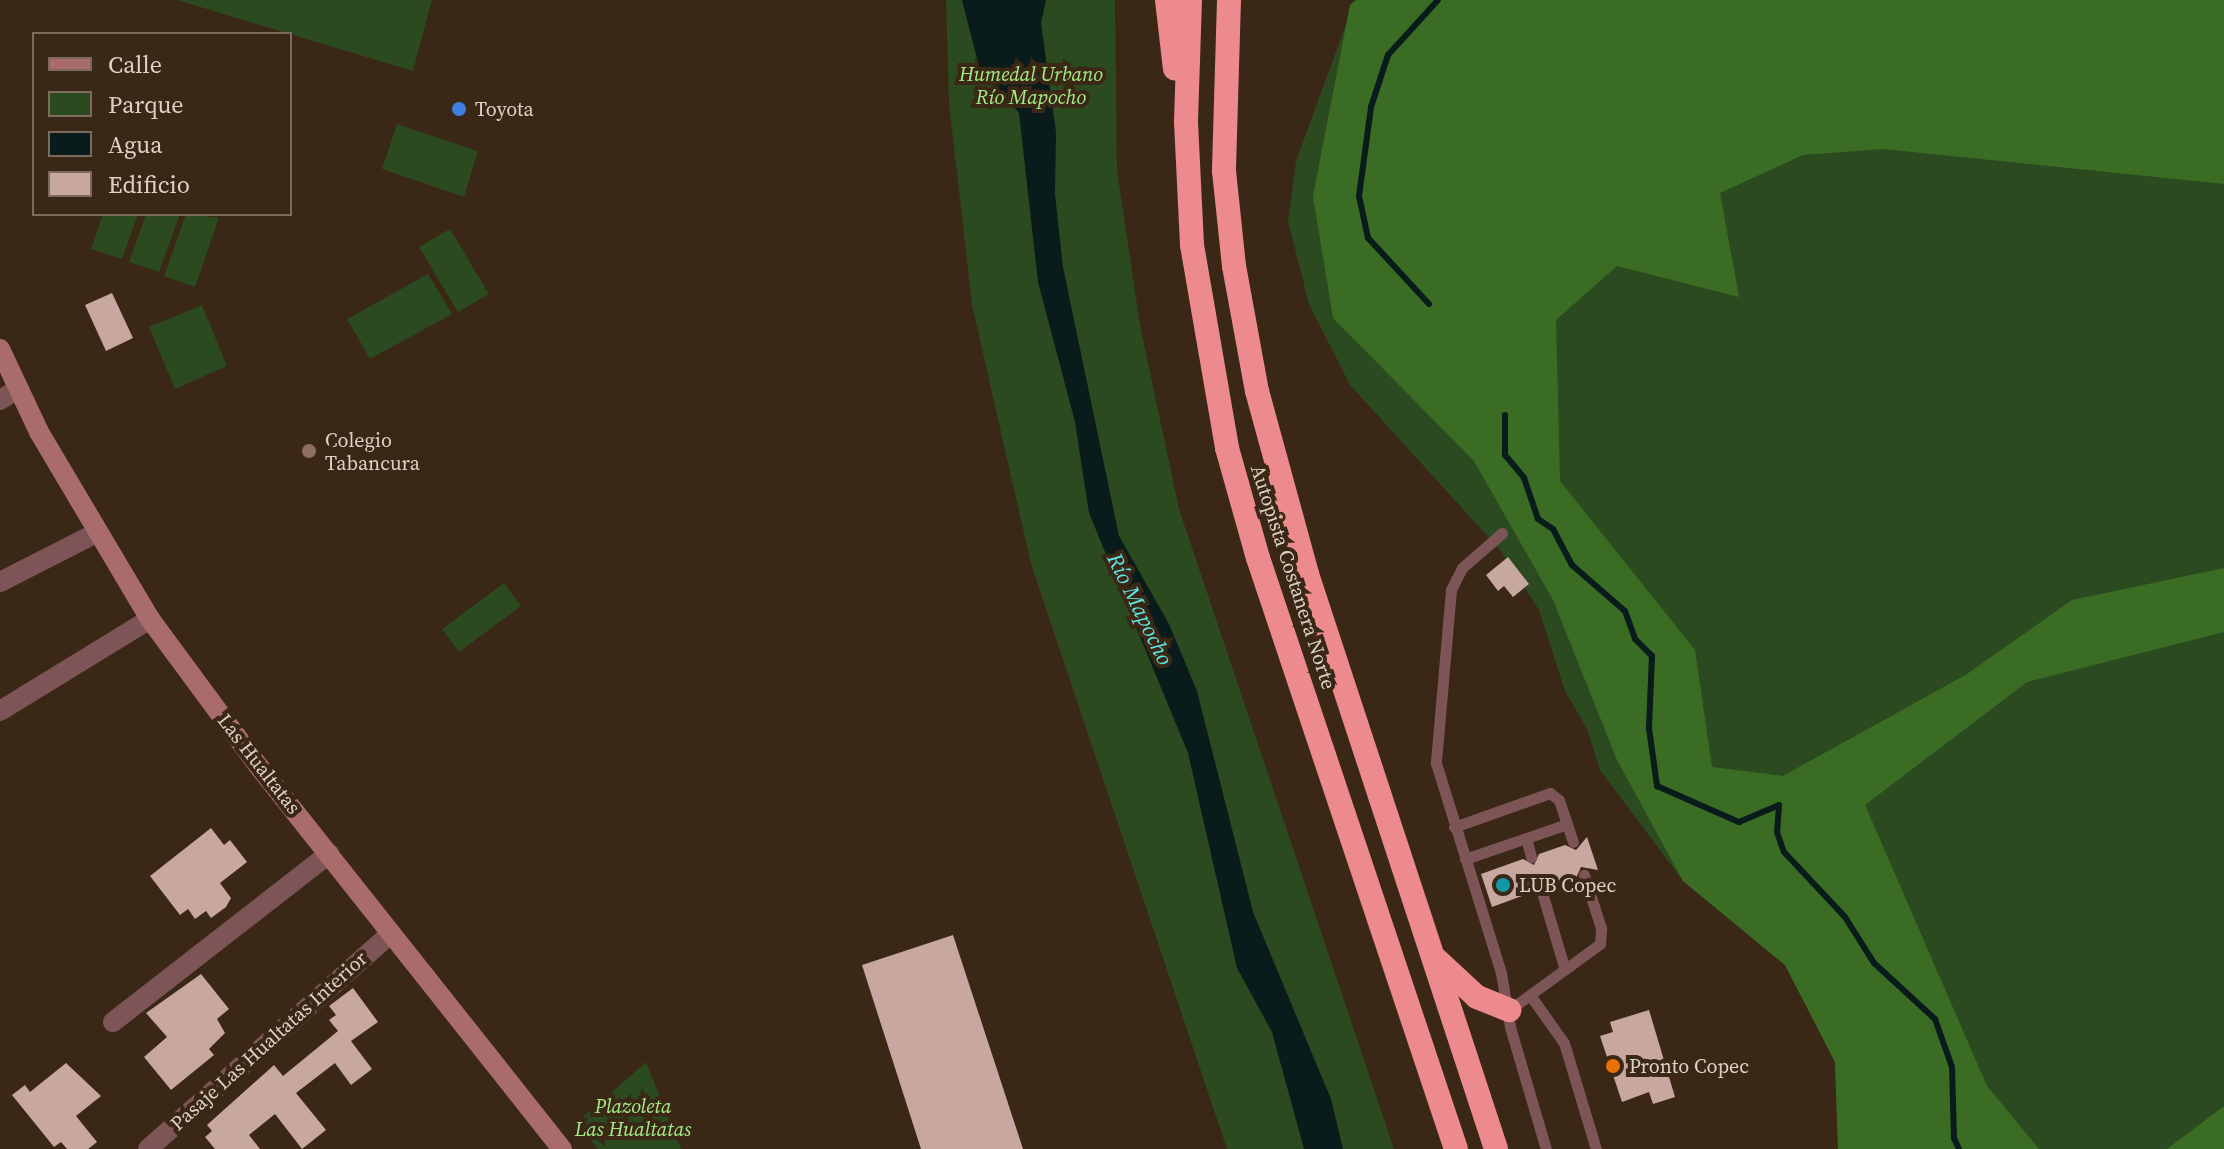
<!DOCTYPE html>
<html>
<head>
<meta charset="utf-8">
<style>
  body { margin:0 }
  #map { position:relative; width:2224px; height:1149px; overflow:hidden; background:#3a2715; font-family:"Source Serif 4",serif }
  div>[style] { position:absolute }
  .green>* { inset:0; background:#2b4a1f }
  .forest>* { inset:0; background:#3a6d23 }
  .water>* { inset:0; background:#091b1b }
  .stream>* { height:6px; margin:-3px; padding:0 3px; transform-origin:3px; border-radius:3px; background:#091b1b }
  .building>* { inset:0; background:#c8a7a0 }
  .lane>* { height:11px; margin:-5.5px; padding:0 5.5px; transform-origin:5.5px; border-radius:5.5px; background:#7d5556 }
  .street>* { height:20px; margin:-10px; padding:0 10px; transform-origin:10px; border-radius:10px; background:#7d5556 }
  .secondary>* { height:20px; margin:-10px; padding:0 10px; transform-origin:10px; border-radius:10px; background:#aa6b6d }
  .highway>* { height:24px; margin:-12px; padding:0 12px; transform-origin:12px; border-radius:12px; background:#ec8a8e }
  .dots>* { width:22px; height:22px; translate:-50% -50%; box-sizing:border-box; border:4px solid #3a2715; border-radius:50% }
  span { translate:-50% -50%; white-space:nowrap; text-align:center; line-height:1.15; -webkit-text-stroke:8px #3a2715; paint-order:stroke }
  .park-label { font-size:20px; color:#a4ec88; font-style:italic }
  .poi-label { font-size:20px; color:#ddd1c6 }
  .left { translate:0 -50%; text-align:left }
  .street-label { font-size:20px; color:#ddd1c6 }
  .water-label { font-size:22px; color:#5ce7e7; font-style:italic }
  .legend { position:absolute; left:32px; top:32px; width:260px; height:184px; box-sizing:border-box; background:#3a2715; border:2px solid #7b6b5c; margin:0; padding:10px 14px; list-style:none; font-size:24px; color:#ddd1c6 }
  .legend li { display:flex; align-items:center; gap:16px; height:40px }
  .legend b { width:40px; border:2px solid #7b6b5c }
</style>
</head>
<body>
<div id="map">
  <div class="green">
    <div style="clip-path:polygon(177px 0,432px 0,413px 71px)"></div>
    <div style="clip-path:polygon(946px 0,1115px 0,1117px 170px,1140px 325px,1179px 509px,1394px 1149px,1227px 1149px,1031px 564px,972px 305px,949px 103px)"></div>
    <div style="clip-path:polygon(1355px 0,2224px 0,2224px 1149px,1838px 1149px,1835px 1062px,1785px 965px,1683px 881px,1600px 770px,1587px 729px,1565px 691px,1539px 610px,1501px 551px,1350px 385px,1309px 304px,1288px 221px,1296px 161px)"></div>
    <div style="clip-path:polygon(397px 124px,478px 151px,464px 197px,382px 169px)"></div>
    <div style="clip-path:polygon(103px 214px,138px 214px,122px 259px,91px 249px)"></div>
    <div style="clip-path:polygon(146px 214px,180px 214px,159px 272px,129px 262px)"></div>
    <div style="clip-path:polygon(186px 214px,219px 218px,195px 287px,164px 276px)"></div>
    <div style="clip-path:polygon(450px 229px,489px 294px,458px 312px,419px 247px)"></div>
    <div style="clip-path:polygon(428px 274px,452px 314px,370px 359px,347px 319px)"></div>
    <div style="clip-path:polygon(202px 305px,227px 366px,175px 389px,149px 327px)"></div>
    <div style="clip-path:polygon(504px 583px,521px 606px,459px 652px,442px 629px)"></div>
    <div style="clip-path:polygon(646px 1062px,681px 1149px,598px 1149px,576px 1123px)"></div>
  </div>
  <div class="forest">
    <div style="clip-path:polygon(1356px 0,2224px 0,2224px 184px,1883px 149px,1803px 155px,1720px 193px,1739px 297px,1617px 266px,1556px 320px,1560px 481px,1695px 650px,1712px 767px,1783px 776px,1967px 674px,2072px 600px,2224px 568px,2224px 632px,2027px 682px,1865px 805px,1987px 1086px,2039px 1149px,1838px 1149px,1835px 1062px,1785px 965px,1683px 881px,1617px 760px,1553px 600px,1474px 461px,1333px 318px,1313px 196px,1350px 5px)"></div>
    <div style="clip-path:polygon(2224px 1106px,2224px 1149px,2167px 1149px)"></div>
  </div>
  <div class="water">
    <div style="clip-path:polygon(962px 0,1046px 0,1041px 23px,1056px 132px,1055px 194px,1063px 267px,1119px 536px,1169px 624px,1197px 691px,1253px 912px,1331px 1099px,1343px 1149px,1304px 1149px,1272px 1032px,1237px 968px,1188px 753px,1089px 513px,1075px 422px,1038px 282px,1019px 113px,979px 67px)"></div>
  </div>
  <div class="stream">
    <div style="left:1429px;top:304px;width:90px;rotate:-132.7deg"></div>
    <div style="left:1368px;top:238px;width:43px;rotate:-102.1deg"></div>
    <div style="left:1359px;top:196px;width:90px;rotate:-82.3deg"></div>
    <div style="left:1371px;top:107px;width:55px;rotate:-71.9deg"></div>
    <div style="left:1388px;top:55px;width:74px;rotate:-47.7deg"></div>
    <div style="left:1505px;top:415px;width:40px;rotate:90deg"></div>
    <div style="left:1505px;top:455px;width:30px;rotate:50deg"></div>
    <div style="left:1524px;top:478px;width:43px;rotate:71.1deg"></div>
    <div style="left:1538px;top:519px;width:18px;rotate:34deg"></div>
    <div style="left:1553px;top:529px;width:41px;rotate:62.2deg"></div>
    <div style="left:1572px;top:565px;width:70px;rotate:41deg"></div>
    <div style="left:1625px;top:611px;width:30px;rotate:70deg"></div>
    <div style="left:1635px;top:639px;width:24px;rotate:45deg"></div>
    <div style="left:1652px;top:656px;width:72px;rotate:92.4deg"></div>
    <div style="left:1649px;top:728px;width:59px;rotate:82.1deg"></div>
    <div style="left:1657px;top:786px;width:90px;rotate:23.7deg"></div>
    <div style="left:1739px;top:822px;width:43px;rotate:-23deg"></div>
    <div style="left:1779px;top:805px;width:27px;rotate:94deg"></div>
    <div style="left:1777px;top:832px;width:21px;rotate:71deg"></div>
    <div style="left:1784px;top:852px;width:89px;rotate:46.8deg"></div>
    <div style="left:1845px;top:917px;width:54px;rotate:57.8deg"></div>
    <div style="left:1874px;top:963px;width:83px;rotate:42.6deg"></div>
    <div style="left:1935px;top:1019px;width:51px;rotate:70.5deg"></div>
    <div style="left:1952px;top:1067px;width:71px;rotate:88.4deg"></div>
    <div style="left:1954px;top:1138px;width:12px;rotate:66deg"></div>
  </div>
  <div class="building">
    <div style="clip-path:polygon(112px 293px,133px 338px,106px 351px,85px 305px)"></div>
    <div style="clip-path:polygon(1508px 557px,1529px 584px,1513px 597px,1504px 586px,1498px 591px,1486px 575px)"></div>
    <div style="clip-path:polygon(211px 828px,224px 845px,230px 840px,247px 862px,220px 883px,231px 898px,226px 907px,211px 918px,206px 911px,195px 919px,188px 909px,180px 915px,150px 876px)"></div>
    <div style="clip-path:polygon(1587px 837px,1598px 870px,1581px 867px,1576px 878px,1549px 887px,1538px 881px,1533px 892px,1492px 907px,1481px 874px,1523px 859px,1534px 865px,1539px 854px,1565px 845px,1576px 850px)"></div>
    <div style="clip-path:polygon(953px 935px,1023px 1149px,921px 1149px,862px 965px)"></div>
    <div style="clip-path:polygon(201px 974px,229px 1009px,217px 1019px,225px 1033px,209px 1049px,214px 1055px,171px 1090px,144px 1057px,167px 1037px,146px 1013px)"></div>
    <div style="clip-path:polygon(353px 988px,378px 1022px,351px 1041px,372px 1069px,351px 1085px,335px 1063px,296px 1093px,326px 1130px,302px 1149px,275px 1114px,249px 1135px,260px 1149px,215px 1149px,205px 1137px,212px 1131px,207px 1125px,274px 1065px,283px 1076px,338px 1031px,329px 1020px,336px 1015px,329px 1006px)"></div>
    <div style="clip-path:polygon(1649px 1010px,1675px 1097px,1653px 1104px,1649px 1092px,1622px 1102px,1600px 1036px,1613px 1032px,1610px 1022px)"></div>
    <div style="clip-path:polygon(66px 1063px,101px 1096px,76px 1116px,97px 1142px,88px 1149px,67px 1149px,61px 1142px,54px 1147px,12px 1095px,25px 1085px,30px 1092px)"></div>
  </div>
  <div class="lane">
    <div style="left:1502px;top:533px;width:53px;rotate:138.8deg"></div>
    <div style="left:1462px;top:568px;width:25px;rotate:117deg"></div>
    <div style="left:1451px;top:590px;width:174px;rotate:95deg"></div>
    <div style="left:1436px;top:763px;width:220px;rotate:72.8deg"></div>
    <div style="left:1501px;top:973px;width:55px;rotate:80.5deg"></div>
    <div style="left:1510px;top:1027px;width:127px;rotate:73.6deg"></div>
    <div style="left:1454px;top:827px;width:102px;rotate:-19.5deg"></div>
    <div style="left:1550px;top:793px;width:11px;rotate:38deg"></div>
    <div style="left:1559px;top:800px;width:44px;rotate:71.6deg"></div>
    <div style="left:1526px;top:838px;width:20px;rotate:75deg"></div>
    <div style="left:1465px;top:859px;width:108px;rotate:-18.9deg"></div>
    <div style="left:1541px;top:889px;width:84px;rotate:73.5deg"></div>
    <div style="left:1530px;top:995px;width:59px;rotate:54.7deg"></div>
    <div style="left:1564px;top:1043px;width:111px;rotate:73.2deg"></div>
    <div style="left:1509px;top:1010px;width:112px;rotate:-36deg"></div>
    <div style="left:1600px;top:944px;width:16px;rotate:-86deg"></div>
    <div style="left:1601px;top:928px;width:56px;rotate:-107.8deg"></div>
  </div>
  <div class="street">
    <div style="left:0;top:400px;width:22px;rotate:-32deg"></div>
    <div style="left:0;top:582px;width:110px;rotate:-27deg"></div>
    <div style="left:0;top:711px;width:176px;rotate:-31.5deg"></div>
    <div style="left:113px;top:1022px;width:274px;rotate:-37.9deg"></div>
    <div style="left:148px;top:1149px;width:325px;rotate:-41.6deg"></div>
  </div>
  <div class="secondary">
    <div style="left:0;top:349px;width:92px;rotate:64.8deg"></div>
    <div style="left:39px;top:432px;width:217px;rotate:59.3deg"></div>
    <div style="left:150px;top:619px;width:185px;rotate:53.6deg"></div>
    <div style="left:260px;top:768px;width:486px;rotate:51.6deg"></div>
  </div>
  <div class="highway">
    <div style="left:1167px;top:0;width:69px;rotate:83.4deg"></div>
    <div style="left:1190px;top:0;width:122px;rotate:91.9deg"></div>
    <div style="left:1186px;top:122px;width:123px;rotate:87.2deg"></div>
    <div style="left:1192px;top:245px;width:206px;rotate:80.2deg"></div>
    <div style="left:1227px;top:448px;width:114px;rotate:74.3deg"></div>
    <div style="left:1258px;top:558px;width:623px;rotate:71.48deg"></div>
    <div style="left:1229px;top:0;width:171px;rotate:91.7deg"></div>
    <div style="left:1224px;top:171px;width:96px;rotate:84deg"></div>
    <div style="left:1234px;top:266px;width:127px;rotate:79.6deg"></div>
    <div style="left:1257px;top:391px;width:190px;rotate:74.7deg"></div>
    <div style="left:1307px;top:574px;width:605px;rotate:71.8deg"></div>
    <div style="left:1437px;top:960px;width:54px;rotate:42.8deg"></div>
    <div style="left:1477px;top:997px;width:35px;rotate:22deg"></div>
  </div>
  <div class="dots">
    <div style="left:459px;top:109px;background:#3f7fe0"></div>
    <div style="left:309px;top:451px;background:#8d6e63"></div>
    <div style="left:1503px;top:885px;background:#0f9aa8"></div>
    <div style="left:1613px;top:1066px;background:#e8710a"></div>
  </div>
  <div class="park-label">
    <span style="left:1031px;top:86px">Humedal Urbano<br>Río Mapocho</span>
    <span style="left:633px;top:1118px">Plazoleta<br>Las Hualtatas</span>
  </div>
  <div class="poi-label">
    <span class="left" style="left:475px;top:109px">Toyota</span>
    <span class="left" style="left:325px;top:452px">Colegio<br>Tabancura</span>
    <span class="left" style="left:1519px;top:885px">LUB Copec</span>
    <span class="left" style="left:1629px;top:1066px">Pronto Copec</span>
  </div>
  <div class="street-label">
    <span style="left:1293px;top:577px;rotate:72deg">Autopista Costanera Norte</span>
    <span style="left:259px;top:764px;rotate:52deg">Las Hualtatas</span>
    <span style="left:269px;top:1041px;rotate:-42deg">Pasaje Las Hualtatas Interior</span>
  </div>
  <div class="water-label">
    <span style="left:1140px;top:609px;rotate:64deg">Río Mapocho</span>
  </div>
  <ul class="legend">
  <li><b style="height:10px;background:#aa6b6d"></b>Calle</li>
  <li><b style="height:22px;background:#2b4a1f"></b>Parque</li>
  <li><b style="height:22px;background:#091b1b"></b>Agua</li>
  <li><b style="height:22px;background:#c8a7a0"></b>Edificio</li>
  </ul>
</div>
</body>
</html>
